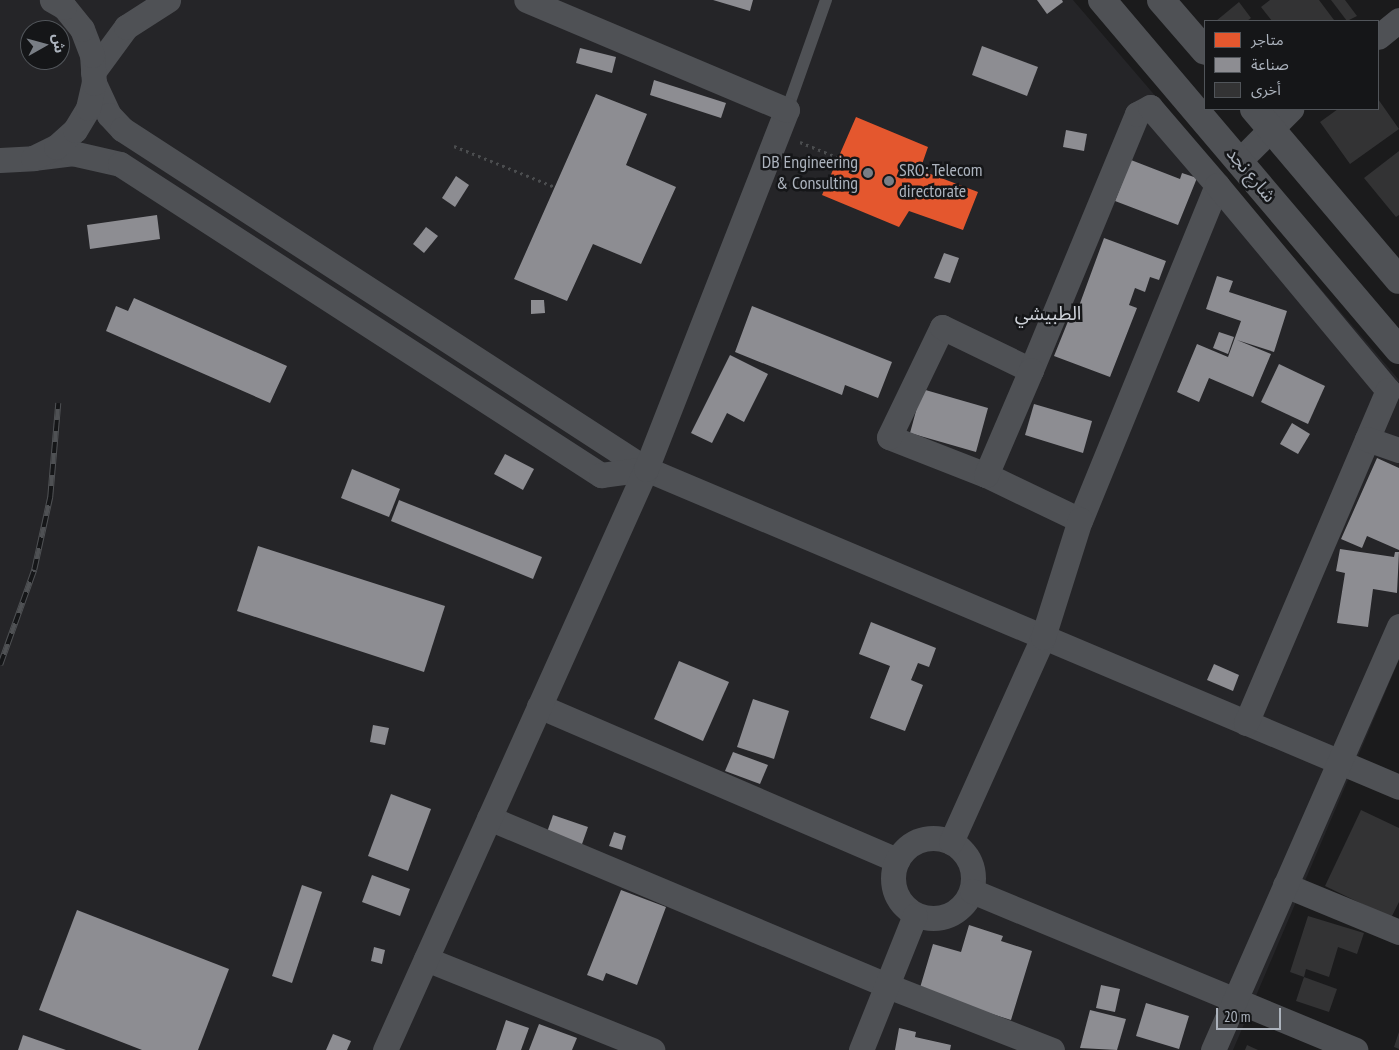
<!DOCTYPE html>
<html>
<head>
<meta charset="utf-8">
<style>
  body { margin:0 }
  #map { position:relative; width:1399px; height:1050px; overflow:hidden; background:#1b1b1c; font-family:"PT Sans Narrow","Noto Sans Arabic",sans-serif }
  div>[style] { position:absolute }
  .built>* { inset:0; background:#252528 }
  .shops>* { inset:0; background:#e4572e }
  .industry>* { inset:0; background:#8d8d92 }
  .building>* { inset:0; background:#333334 }
  .path>* { height:3px; margin-top:-1.5px; transform-origin:0; background:repeating-linear-gradient(90deg,#4b4d4f 0 2.5px,transparent 0 6.5px) }
  .service>* { height:12px; margin:-6px; padding:0 6px; transform-origin:6px; border-radius:6px; background:#4f5155 }
  .minor>* { height:25px; margin:-12.5px; padding:0 12.5px; transform-origin:12.5px; border-radius:12.5px; background:#4f5155 }
  .minor>.ring { margin:-12.5px; padding:0; box-sizing:content-box; background:none; border:25px solid #4f5155; border-radius:50% }
  .tertiary>* { height:28px; margin:-14px; padding:0 14px; transform-origin:14px; border-radius:14px; background:#4f5155 }
  .rail>* { height:5.5px; margin-top:-2.75px; transform-origin:0; background:repeating-linear-gradient(90deg,#151618 0 11px,#4f5154 0 22px); box-sizing:border-box; border-block:1px solid #4f5154 }
  .dots>* { width:14px; height:14px; translate:-50% -50%; box-sizing:border-box; border:2px solid #151618; border-radius:50% }
  span { translate:-50% -50%; white-space:nowrap; text-align:center; line-height:1.15; -webkit-text-stroke:5px #151618; paint-order:stroke }
  .poi-label { font-size:18px; color:#acb3bd }
  .right { translate:-100% -50%; text-align:right }
  .left { translate:0 -50%; text-align:left }
  .street-label { font-size:18px; color:#acb3bd }
  .neighbourhood-label { font-size:19px; color:#ced2d9 }
  .legend { position:absolute; left:1204px; top:20px; width:175px; height:90px; box-sizing:border-box; background:#151618; border:1px solid #51555a; margin:0; padding:6px 9px; list-style:none; font-size:15px; color:#acb3bd }
  .legend li { display:flex; align-items:center; gap:10px; height:25px }
  .legend b { width:25px; border:1px solid #51555a }
  .north { position:absolute; left:20px; top:20px; width:50px; height:50px; box-sizing:border-box; background:#151618; border:1px solid #51555a; border-radius:50%; rotate:83deg; font-size:14px; font-weight:700; line-height:20px; text-align:center; color:#acb3bd }
  .north::after { content:''; display:block; margin:auto; width:18px; height:22px; background:#797e85; clip-path:polygon(50% 0,100% 100%,50% 72%,0 100%) }
  .scale { position:absolute; left:1216px; top:1008px; width:65px; height:22px; box-sizing:border-box; border:2px solid #acb3bd; border-top:0; padding-left:6px; font-size:15px; line-height:18px; white-space:nowrap; color:#acb3bd; -webkit-text-stroke:4px #151618; paint-order:stroke }
</style>
</head>
<body>
<div id="map">
  <div class="built">
    <div style="clip-path:polygon(evenodd,0 0,1073px 0,1399px 380px,1399px 660px,1233px 1050px,0 1050px,0 0,30px 30px,60px 30px,60px 60px,30px 60px,30px 30px)"></div>
  </div>
  <div class="shops">
    <div style="clip-path:polygon(856px 117px,928px 147px,920px 170px,978px 192px,963px 230px,909px 211px,899px 227px,822px 195px)"></div>
  </div>
  <div class="industry">
    <div style="clip-path:polygon(713px 0,753px 0,750px 11px)"></div>
    <div style="clip-path:polygon(1037px 0,1062px 0,1063px 2px,1047px 14px)"></div>
    <div style="clip-path:polygon(982px 46px,1038px 67px,1027px 96px,972px 75px)"></div>
    <div style="clip-path:polygon(580px 48px,616px 57px,612px 73px,576px 63px)"></div>
    <div style="clip-path:polygon(654px 80px,726px 103px,721px 118px,650px 95px)"></div>
    <div style="clip-path:polygon(596px 94px,647px 114px,626px 165px,676px 187px,641px 264px,593px 244px,567px 301px,514px 279px)"></div>
    <div style="clip-path:polygon(1066px 130px,1087px 134px,1084px 151px,1063px 147px)"></div>
    <div style="clip-path:polygon(1131px 160px,1180px 179px,1182px 173px,1197px 178px,1178px 225px,1115px 201px)"></div>
    <div style="clip-path:polygon(456px 176px,469px 185px,455px 207px,442px 198px)"></div>
    <div style="clip-path:polygon(157px 215px,160px 239px,90px 249px,87px 225px)"></div>
    <div style="clip-path:polygon(426px 227px,438px 236px,424px 253px,413px 244px)"></div>
    <div style="clip-path:polygon(1104px 238px,1166px 261px,1159px 280px,1150px 277px,1145px 292px,1135px 288px,1129px 305px,1137px 308px,1110px 377px,1054px 356px,1075px 304px,1079px 306px)"></div>
    <div style="clip-path:polygon(944px 253px,959px 258px,950px 283px,934px 278px)"></div>
    <div style="clip-path:polygon(1217px 276px,1233px 281px,1229px 292px,1287px 311px,1274px 352px,1237px 340px,1271px 354px,1253px 397px,1209px 378px,1199px 402px,1177px 392px,1197px 344px,1228px 357px,1241px 321px,1206px 309px)"></div>
    <div style="clip-path:polygon(134px 298px,287px 366px,270px 403px,106px 331px,116px 306px,128px 311px)"></div>
    <div style="clip-path:polygon(531px 300px,544px 300px,545px 313px,531px 314px)"></div>
    <div style="clip-path:polygon(752px 306px,892px 362px,878px 398px,845px 385px,842px 395px,735px 352px)"></div>
    <div style="clip-path:polygon(1219px 332px,1234px 337px,1228px 354px,1213px 348px)"></div>
    <div style="clip-path:polygon(730px 355px,768px 374px,744px 422px,727px 413px,712px 443px,691px 433px)"></div>
    <div style="clip-path:polygon(1279px 364px,1325px 386px,1308px 424px,1261px 402px)"></div>
    <div style="clip-path:polygon(922px 389px,988px 408px,976px 452px,910px 433px)"></div>
    <div style="clip-path:polygon(1034px 404px,1092px 421px,1083px 453px,1025px 435px)"></div>
    <div style="clip-path:polygon(1292px 423px,1310px 434px,1298px 454px,1280px 444px)"></div>
    <div style="clip-path:polygon(505px 454px,534px 469px,523px 490px,494px 474px)"></div>
    <div style="clip-path:polygon(1377px 458px,1399px 468px,1399px 550px,1367px 536px,1362px 548px,1341px 539px)"></div>
    <div style="clip-path:polygon(352px 469px,400px 489px,389px 517px,341px 498px)"></div>
    <div style="clip-path:polygon(399px 500px,542px 557px,533px 579px,391px 521px)"></div>
    <div style="clip-path:polygon(258px 546px,445px 606px,424px 672px,237px 611px)"></div>
    <div style="clip-path:polygon(1340px 549px,1394px 557px,1395px 552px,1399px 552px,1397px 593px,1373px 589px,1368px 627px,1337px 623px,1345px 573px,1336px 571px)"></div>
    <div style="clip-path:polygon(871px 622px,936px 648px,929px 667px,918px 663px,911px 680px,923px 685px,905px 731px,870px 718px,890px 666px,859px 654px)"></div>
    <div style="clip-path:polygon(679px 661px,729px 682px,703px 741px,654px 719px)"></div>
    <div style="clip-path:polygon(1214px 664px,1239px 675px,1233px 691px,1207px 680px)"></div>
    <div style="clip-path:polygon(753px 699px,789px 711px,774px 759px,737px 747px)"></div>
    <div style="clip-path:polygon(373px 725px,389px 728px,385px 745px,370px 742px)"></div>
    <div style="clip-path:polygon(733px 752px,768px 765px,760px 784px,725px 771px)"></div>
    <div style="clip-path:polygon(391px 794px,431px 809px,408px 871px,368px 856px)"></div>
    <div style="clip-path:polygon(553px 815px,588px 827px,581px 847px,546px 835px)"></div>
    <div style="clip-path:polygon(614px 832px,626px 836px,622px 850px,609px 846px)"></div>
    <div style="clip-path:polygon(372px 875px,410px 889px,400px 916px,362px 902px)"></div>
    <div style="clip-path:polygon(302px 885px,322px 892px,292px 983px,272px 976px)"></div>
    <div style="clip-path:polygon(621px 890px,666px 907px,637px 985px,606px 973px,603px 981px,587px 975px)"></div>
    <div style="clip-path:polygon(77px 910px,229px 969px,198px 1050px,142px 1050px,39px 1010px)"></div>
    <div style="clip-path:polygon(969px 925px,1003px 936px,1001px 941px,1032px 951px,1011px 1020px,919px 991px,933px 944px,961px 952px)"></div>
    <div style="clip-path:polygon(374px 947px,385px 950px,382px 964px,371px 961px)"></div>
    <div style="clip-path:polygon(1101px 985px,1120px 989px,1115px 1012px,1096px 1008px)"></div>
    <div style="clip-path:polygon(1146px 1003px,1189px 1016px,1179px 1049px,1136px 1036px)"></div>
    <div style="clip-path:polygon(1090px 1010px,1126px 1019px,1117px 1050px,1080px 1048px)"></div>
    <div style="clip-path:polygon(506px 1020px,529px 1028px,521px 1050px,496px 1050px)"></div>
    <div style="clip-path:polygon(539px 1024px,577px 1038px,572px 1050px,529px 1050px)"></div>
    <div style="clip-path:polygon(899px 1028px,916px 1032px,915px 1037px,951px 1045px,950px 1050px,895px 1050px)"></div>
    <div style="clip-path:polygon(333px 1034px,351px 1041px,347px 1050px,326px 1050px)"></div>
    <div style="clip-path:polygon(23px 1035px,66px 1050px,18px 1050px)"></div>
  </div>
  <div class="building">
    <div style="clip-path:polygon(1270px 0,1319px 0,1334px 20px,1272px 21px,1261px 7px)"></div>
    <div style="clip-path:polygon(1331px 0,1345px 0,1357px 16px,1347px 21px)"></div>
    <div style="clip-path:polygon(1239px 2px,1251px 18px,1247px 21px,1216px 21px)"></div>
    <div style="clip-path:polygon(1378px 99px,1399px 129px,1350px 164px,1320px 122px,1338px 109px,1378px 109px)"></div>
    <div style="clip-path:polygon(1399px 151px,1399px 215px,1396px 217px,1364px 178px)"></div>
    <div style="clip-path:polygon(1361px 810px,1399px 828px,1399px 902px,1391px 918px,1325px 886px)"></div>
    <div style="clip-path:polygon(1308px 916px,1364px 933px,1357px 954px,1338px 947px,1329px 977px,1306px 969px,1304px 977px,1290px 972px)"></div>
    <div style="clip-path:polygon(1304px 977px,1337px 989px,1329px 1012px,1296px 1001px)"></div>
    <div style="clip-path:polygon(1399px 1032px,1399px 1049px,1394px 1047px)"></div>
    <div style="clip-path:polygon(1247px 1045px,1258px 1050px,1245px 1050px)"></div>
  </div>
  <div class="path">
    <div style="left:800px;top:142px;width:42px;rotate:22.3deg"></div>
    <div style="left:454px;top:146px;width:109px;rotate:22.1deg"></div>
  </div>
  <div class="service">
    <div style="left:787px;top:110px;width:117px;rotate:-70.5deg"></div>
  </div>
  <div class="minor">
    <div style="left:1378px;top:37px;width:27px;rotate:-39deg"></div>
    <div style="left:93px;top:72px;width:56px;rotate:-53.7deg"></div>
    <div style="left:126px;top:27px;width:50px;rotate:-32.7deg"></div>
    <div style="left:94px;top:83px;width:35px;rotate:65deg"></div>
    <div style="left:109px;top:115px;width:19px;rotate:47deg"></div>
    <div style="left:122px;top:129px;width:625px;rotate:32.98deg"></div>
    <div style="left:646px;top:469px;width:817px;rotate:22.89deg"></div>
    <div style="left:33px;top:158px;width:39px;rotate:-7deg"></div>
    <div style="left:72px;top:153px;width:49px;rotate:12.9deg"></div>
    <div style="left:120px;top:164px;width:573px;rotate:32.89deg"></div>
    <div style="left:601px;top:475px;width:45px;rotate:-7.6deg"></div>
    <div style="left:0;top:160px;width:33px;rotate:-3deg"></div>
    <div style="left:33px;top:158px;width:25px;rotate:-26deg"></div>
    <div style="left:56px;top:147px;width:25px;rotate:-42deg"></div>
    <div style="left:75px;top:130px;width:26px;rotate:-59deg"></div>
    <div style="left:88px;top:108px;width:26px;rotate:-77deg"></div>
    <div style="left:94px;top:83px;width:28px;rotate:-94deg"></div>
    <div style="left:92px;top:55px;width:28px;rotate:-111deg"></div>
    <div style="left:82px;top:29px;width:28px;rotate:-129deg"></div>
    <div style="left:64px;top:7px;width:14px;rotate:-150deg"></div>
    <div style="left:1239px;top:161px;width:74px;rotate:-45deg"></div>
    <div style="left:1217px;top:185px;width:362px;rotate:112.2deg"></div>
    <div style="left:1080px;top:520px;width:104px;rotate:-154.4deg"></div>
    <div style="left:986px;top:475px;width:104px;rotate:-158.6deg"></div>
    <div style="left:889px;top:437px;width:122px;rotate:-64.3deg"></div>
    <div style="left:942px;top:327px;width:99px;rotate:25.8deg"></div>
    <div style="left:1031px;top:370px;width:277px;rotate:-67.5deg"></div>
    <div style="left:1137px;top:114px;width:15px;rotate:-28deg"></div>
    <div style="left:1150px;top:107px;width:103px;rotate:49.3deg"></div>
    <div style="left:1217px;top:185px;width:267px;rotate:50.2deg"></div>
    <div style="left:1388px;top:390px;width:362px;rotate:113.1deg"></div>
    <div style="left:1367px;top:439px;width:34px;rotate:19deg"></div>
    <div style="left:986px;top:475px;width:114px;rotate:-66.8deg"></div>
    <div style="left:539px;top:706px;width:390px;rotate:23.3deg"></div>
    <div style="left:489px;top:818px;width:433px;rotate:22.8deg"></div>
    <div style="left:888px;top:986px;width:176px;rotate:21.3deg"></div>
    <div class="ring" style="left:893px;top:838px;width:55px;height:55px"></div>
    <div style="left:951px;top:842px;width:225px;rotate:-65.8deg"></div>
    <div style="left:1043px;top:637px;width:123px;rotate:-72.5deg"></div>
    <div style="left:1285px;top:885px;width:123px;rotate:22.4deg"></div>
    <div style="left:972px;top:891px;width:415px;rotate:22.5deg"></div>
    <div style="left:426px;top:959px;width:244px;rotate:21.9deg"></div>
    <div style="left:385px;top:1050px;width:637px;rotate:-65.81deg"></div>
    <div style="left:646px;top:469px;width:386px;rotate:-68.6deg"></div>
    <div style="left:787px;top:110px;width:283px;rotate:-157.1deg"></div>
    <div style="left:861px;top:1050px;width:145px;rotate:-68.2deg"></div>
    <div style="left:1213px;top:1050px;width:463px;rotate:-66.3deg"></div>
  </div>
  <div class="tertiary">
    <div style="left:1102px;top:0;width:459px;rotate:49.7deg"></div>
    <div style="left:1161px;top:0;width:67px;rotate:49.2deg"></div>
    <div style="left:1254px;top:109px;width:224px;rotate:49.7deg"></div>
  </div>
  <div class="rail">
    <div style="left:0;top:665px;width:101px;rotate:-70.3deg"></div>
    <div style="left:34px;top:570px;width:75px;rotate:-77.6deg"></div>
    <div style="left:50px;top:497px;width:94px;rotate:-85.1deg"></div>
  </div>
  <div class="dots">
    <div style="left:868px;top:173px;background:#797e85"></div>
    <div style="left:889px;top:181px;background:#797e85"></div>
  </div>
  <div class="poi-label">
    <span class="right" style="left:858px;top:173px">DB Engineering<br>&amp; Consulting</span>
    <span class="left" style="left:899px;top:181px">SRO: Telecom<br>directorate</span>
  </div>
  <div class="street-label">
    <span style="left:1251px;top:175px;rotate:50deg">شارع نجد</span>
  </div>
  <div class="neighbourhood-label">
    <span style="left:1048px;top:314px">الطبيشي</span>
  </div>
  <ul class="legend">
  <li><b style="height:14px;background:#e4572e"></b>متاجر</li>
  <li><b style="height:14px;background:#8d8d92"></b>صناعة</li>
  <li><b style="height:14px;background:#333334"></b>أخرى</li>
  </ul>
  <div class="north">ش</div>
  <div class="scale">20 m</div>
</div>
</body>
</html>
